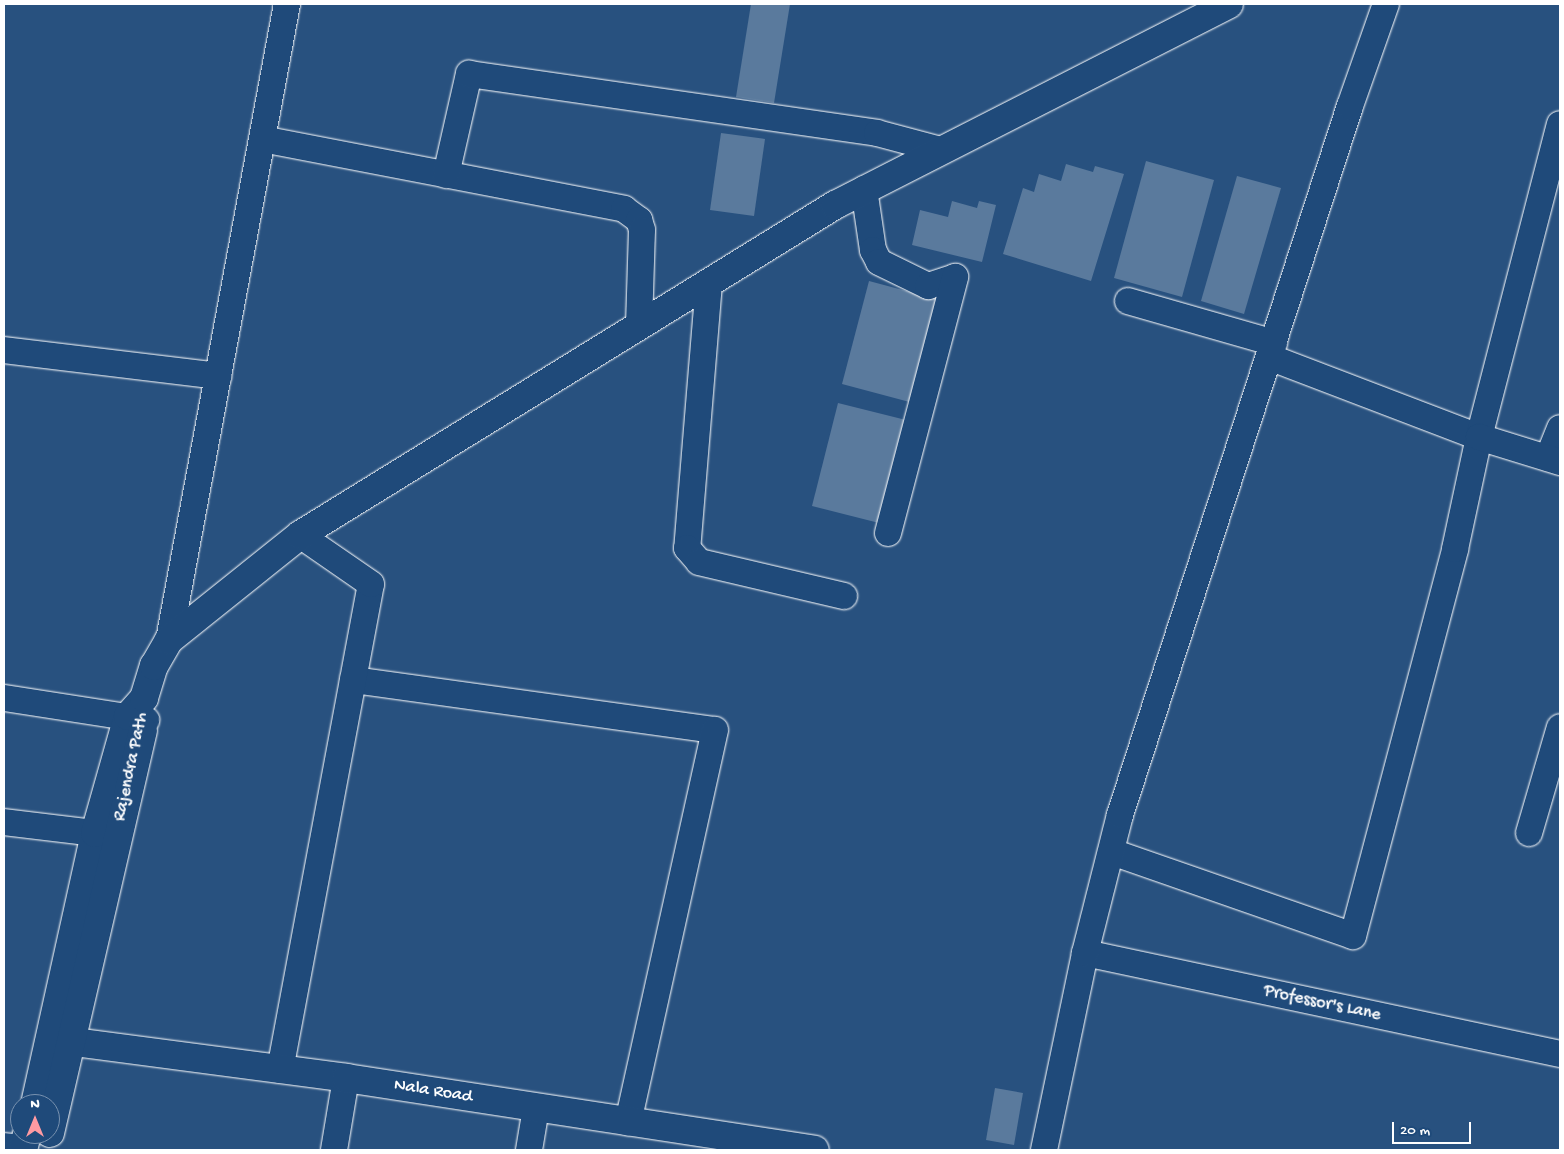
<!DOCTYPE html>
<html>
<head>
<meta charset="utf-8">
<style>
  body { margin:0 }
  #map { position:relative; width:1564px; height:1154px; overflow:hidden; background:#28517f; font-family:"Gochi Hand",sans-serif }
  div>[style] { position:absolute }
  .building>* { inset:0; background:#5a7a9d }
  .roads { filter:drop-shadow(0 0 1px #fff) drop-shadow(0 0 1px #fff) }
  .minor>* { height:26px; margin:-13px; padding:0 13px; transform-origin:13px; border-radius:13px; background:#1f4a7a }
  .major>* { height:28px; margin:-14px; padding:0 14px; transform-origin:14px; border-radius:14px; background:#1f4a7a }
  span { translate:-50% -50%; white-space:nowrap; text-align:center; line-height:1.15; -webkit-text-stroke:4.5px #1f4a7a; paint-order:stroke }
  .street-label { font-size:18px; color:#fff }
  .frame { position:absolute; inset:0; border:5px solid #fff; pointer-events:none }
  .north { position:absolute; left:10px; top:1094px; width:50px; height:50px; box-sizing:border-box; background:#1f4a7a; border:1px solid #7992af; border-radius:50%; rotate:0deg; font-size:14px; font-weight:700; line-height:20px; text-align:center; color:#fff }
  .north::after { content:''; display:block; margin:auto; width:18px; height:22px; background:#ff9aa2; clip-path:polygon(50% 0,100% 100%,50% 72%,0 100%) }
  .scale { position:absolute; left:1392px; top:1122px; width:79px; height:22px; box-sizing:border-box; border:2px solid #fff; border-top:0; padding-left:6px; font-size:15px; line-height:18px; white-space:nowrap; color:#fff; -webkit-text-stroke:4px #1f4a7a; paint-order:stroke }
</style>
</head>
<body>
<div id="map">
  <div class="building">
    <div style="clip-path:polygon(751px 4px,790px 4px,774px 103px,736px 97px)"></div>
    <div style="clip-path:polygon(721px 133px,765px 139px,754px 216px,710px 210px)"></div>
    <div style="clip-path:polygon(1146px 161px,1214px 180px,1182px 297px,1114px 278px)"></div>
    <div style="clip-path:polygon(1066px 164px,1093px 172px,1095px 166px,1124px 174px,1091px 281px,1003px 254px,1023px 188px,1034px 192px,1039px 174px,1061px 181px)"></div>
    <div style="clip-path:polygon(1237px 176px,1281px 188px,1244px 314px,1201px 301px)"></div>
    <div style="clip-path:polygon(952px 201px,977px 208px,979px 201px,996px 205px,982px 262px,912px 245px,920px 210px,948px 217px)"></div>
    <div style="clip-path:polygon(869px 281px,944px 301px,917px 404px,842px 384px)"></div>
    <div style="clip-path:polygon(838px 403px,914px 422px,887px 525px,812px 506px)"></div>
    <div style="clip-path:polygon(995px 1088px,1023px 1093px,1014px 1145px,986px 1140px)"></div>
  </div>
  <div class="roads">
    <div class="minor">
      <div style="left:262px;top:139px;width:369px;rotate:10.9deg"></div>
      <div style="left:624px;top:209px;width:19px;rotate:36deg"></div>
      <div style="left:639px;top:220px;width:10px;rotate:73deg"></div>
      <div style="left:642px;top:230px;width:94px;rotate:91.8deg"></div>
      <div style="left:446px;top:175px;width:104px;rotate:-77.2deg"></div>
      <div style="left:469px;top:74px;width:412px;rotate:8.2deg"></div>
      <div style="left:877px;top:133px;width:66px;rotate:14.9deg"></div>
      <div style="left:864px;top:189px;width:62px;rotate:81.6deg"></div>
      <div style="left:873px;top:250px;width:13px;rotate:63deg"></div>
      <div style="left:879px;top:262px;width:55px;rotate:26.1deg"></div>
      <div style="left:928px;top:286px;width:28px;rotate:-18deg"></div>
      <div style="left:709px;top:283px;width:266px;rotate:94.7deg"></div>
      <div style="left:687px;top:548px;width:18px;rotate:49deg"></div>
      <div style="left:699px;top:562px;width:149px;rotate:13.2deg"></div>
      <div style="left:1128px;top:301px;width:152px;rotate:16deg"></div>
      <div style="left:4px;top:350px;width:216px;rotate:6.9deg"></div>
      <div style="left:1269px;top:357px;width:225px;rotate:20.9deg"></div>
      <div style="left:1479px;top:437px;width:323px;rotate:-75.5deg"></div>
      <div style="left:1548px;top:458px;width:32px;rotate:-68deg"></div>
      <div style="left:888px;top:533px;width:265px;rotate:-75.3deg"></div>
      <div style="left:169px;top:640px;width:647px;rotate:-79.49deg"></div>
      <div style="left:353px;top:680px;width:365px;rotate:7.9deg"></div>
      <div style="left:715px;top:730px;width:402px;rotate:102.5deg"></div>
      <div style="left:4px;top:698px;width:144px;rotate:8.8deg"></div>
      <div style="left:4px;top:822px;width:92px;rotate:6.9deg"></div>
      <div style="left:1529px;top:833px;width:110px;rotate:-73.7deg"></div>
      <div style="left:1112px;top:852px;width:255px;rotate:19.2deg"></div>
      <div style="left:1353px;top:936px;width:400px;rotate:-75.2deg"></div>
      <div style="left:1455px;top:549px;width:115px;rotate:-77.9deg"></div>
      <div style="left:1479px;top:437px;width:85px;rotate:17.2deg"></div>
      <div style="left:1085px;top:953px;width:486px;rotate:12deg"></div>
      <div style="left:280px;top:1070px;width:494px;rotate:-79.4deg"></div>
      <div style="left:371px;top:584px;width:86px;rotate:-145.4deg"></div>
      <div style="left:4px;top:1146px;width:20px;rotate:6deg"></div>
      <div style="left:334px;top:1150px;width:73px;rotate:-80.5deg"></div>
      <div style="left:529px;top:1150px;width:43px;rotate:-80.5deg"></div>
      <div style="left:1044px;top:1150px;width:201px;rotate:-78.2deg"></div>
      <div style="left:1085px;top:953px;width:142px;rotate:-75.8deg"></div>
      <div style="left:1120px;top:815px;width:745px;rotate:-72.03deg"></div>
      <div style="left:1350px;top:106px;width:108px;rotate:-70.6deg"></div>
    </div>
    <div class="major">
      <div style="left:51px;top:1039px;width:298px;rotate:7.5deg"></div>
      <div style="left:346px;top:1078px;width:474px;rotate:8.7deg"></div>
      <div style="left:35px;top:1104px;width:278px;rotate:-77.5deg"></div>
      <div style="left:95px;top:833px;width:122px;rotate:-74.2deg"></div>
      <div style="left:128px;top:716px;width:24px;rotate:-48deg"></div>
      <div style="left:144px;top:698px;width:34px;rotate:-73deg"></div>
      <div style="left:154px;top:666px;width:30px;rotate:-60deg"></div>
      <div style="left:169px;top:640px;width:168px;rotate:-38.7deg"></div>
      <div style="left:300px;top:535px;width:629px;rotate:-31.67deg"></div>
      <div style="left:835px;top:205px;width:442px;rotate:-27deg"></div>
      <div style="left:50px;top:1133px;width:413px;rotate:-77deg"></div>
      <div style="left:23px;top:1150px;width:16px;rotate:-76deg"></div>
    </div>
  </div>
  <div class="street-label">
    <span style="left:132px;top:767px;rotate:-78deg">Rajendra Path</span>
    <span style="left:1322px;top:1004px;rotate:12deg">Professor's Lane</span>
    <span style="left:433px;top:1092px;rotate:9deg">Nala Road</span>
  </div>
  <div class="frame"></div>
  <div class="north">N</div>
  <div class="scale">20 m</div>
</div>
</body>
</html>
